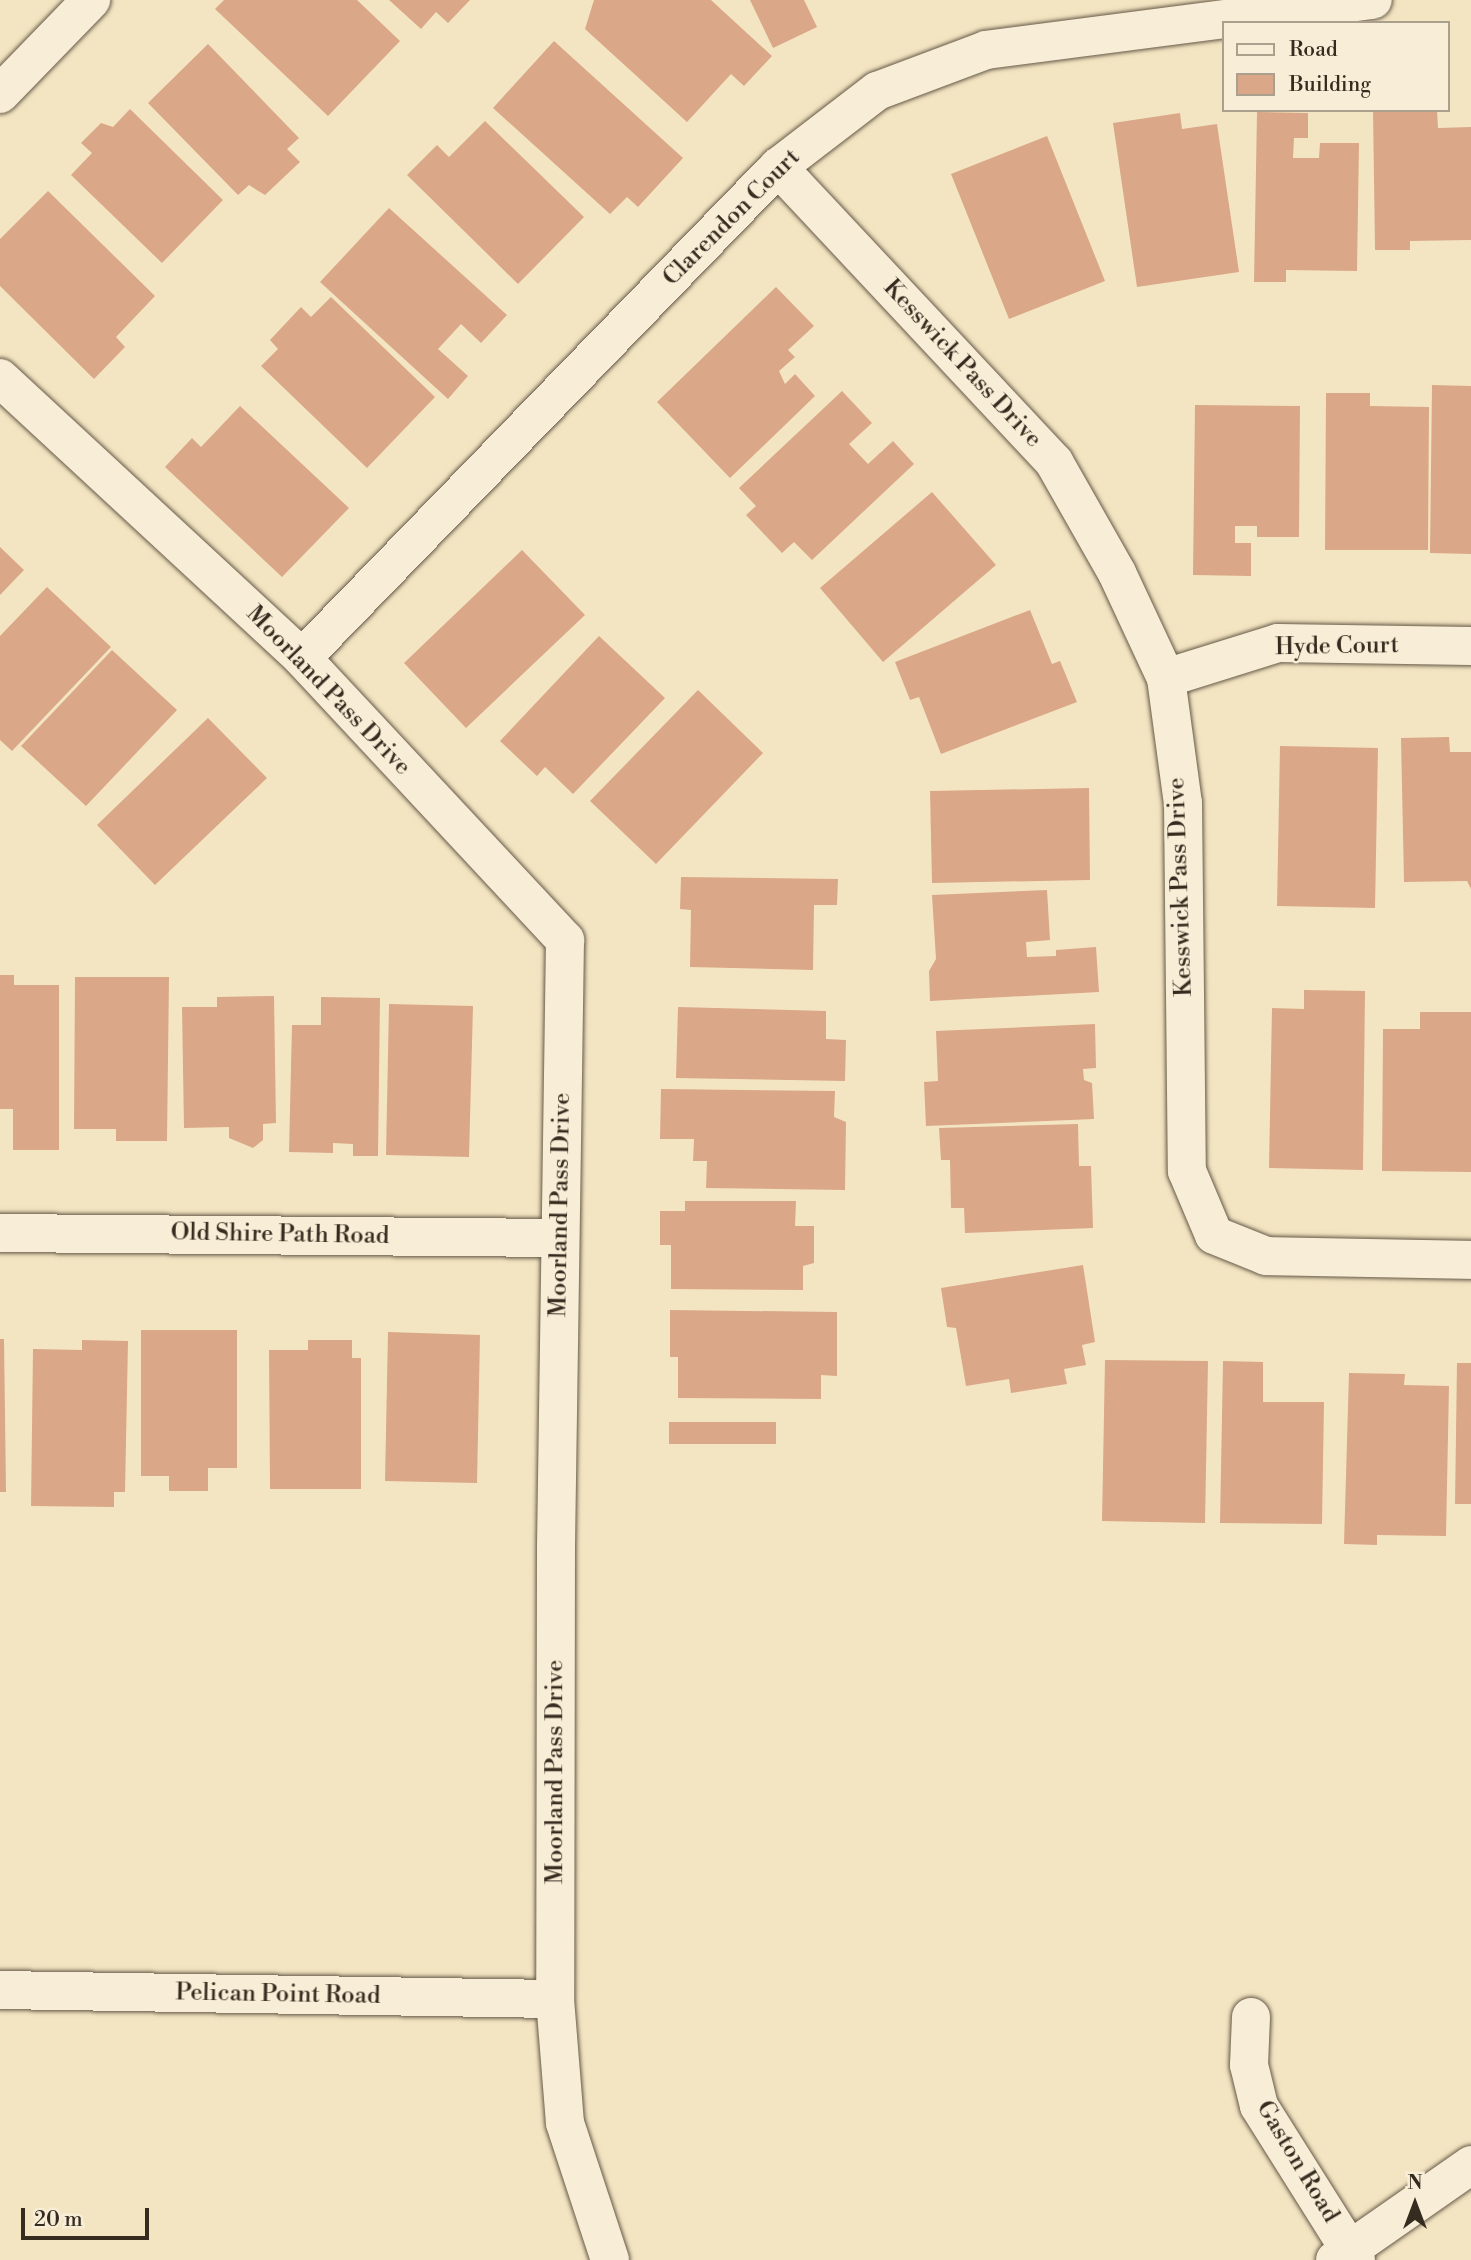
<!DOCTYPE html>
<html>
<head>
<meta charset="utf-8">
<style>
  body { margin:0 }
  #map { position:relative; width:1471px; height:2260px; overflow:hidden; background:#f4e5c2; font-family:"Libre Bodoni",serif }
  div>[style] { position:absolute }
  .building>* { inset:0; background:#daa788 }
  .roads { filter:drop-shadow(0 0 2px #655a48) drop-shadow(0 0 2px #655a48) }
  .minor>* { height:38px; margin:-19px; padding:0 19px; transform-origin:19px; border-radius:19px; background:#f8eed7 }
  span { translate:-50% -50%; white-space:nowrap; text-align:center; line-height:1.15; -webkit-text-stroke:5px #f8eed7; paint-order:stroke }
  .street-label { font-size:24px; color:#352b1f }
  .legend { position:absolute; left:1222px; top:21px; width:228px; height:91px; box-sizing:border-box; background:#f8eed7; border:2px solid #aaa08d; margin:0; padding:9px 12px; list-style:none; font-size:21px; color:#352b1f }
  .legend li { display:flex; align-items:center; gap:14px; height:35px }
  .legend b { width:35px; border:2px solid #aaa08d }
  .north { position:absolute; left:1380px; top:2169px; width:70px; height:70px; -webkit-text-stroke:5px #f8eed7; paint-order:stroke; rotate:0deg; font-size:19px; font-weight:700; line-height:28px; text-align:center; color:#352b1f }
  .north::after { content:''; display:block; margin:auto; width:24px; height:32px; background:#352b1f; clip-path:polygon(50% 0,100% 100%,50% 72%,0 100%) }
  .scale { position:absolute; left:21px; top:2208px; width:128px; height:32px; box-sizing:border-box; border:4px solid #352b1f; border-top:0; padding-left:9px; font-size:21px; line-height:24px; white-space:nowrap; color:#352b1f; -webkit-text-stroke:5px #f8eed7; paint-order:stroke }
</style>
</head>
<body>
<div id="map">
  <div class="building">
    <div style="clip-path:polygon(224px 0,357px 0,400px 41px,328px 116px,215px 9px)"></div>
    <div style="clip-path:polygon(389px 0,470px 0,448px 23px,436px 12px,421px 29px)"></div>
    <div style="clip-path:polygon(594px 0,711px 0,772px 56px,744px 86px,731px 74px,687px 122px,585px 29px)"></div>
    <div style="clip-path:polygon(750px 0,804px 0,817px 27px,773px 48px)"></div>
    <div style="clip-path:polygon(554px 41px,683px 158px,638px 207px,627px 197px,610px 214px,493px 108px)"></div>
    <div style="clip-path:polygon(208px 44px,299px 138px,287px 149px,300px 162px,265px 195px,249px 185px,238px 195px,148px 103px)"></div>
    <div style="clip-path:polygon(130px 109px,223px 200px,162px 263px,71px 175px,92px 153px,81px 143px,101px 123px,113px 127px)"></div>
    <div style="clip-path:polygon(1373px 110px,1437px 110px,1438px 128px,1471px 127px,1471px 240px,1410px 241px,1410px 250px,1375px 250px)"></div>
    <div style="clip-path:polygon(1257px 112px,1308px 113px,1308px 138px,1294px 138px,1293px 158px,1319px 158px,1320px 143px,1359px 143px,1357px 271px,1286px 270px,1286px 282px,1254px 282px)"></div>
    <div style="clip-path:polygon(1180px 113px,1182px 129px,1217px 124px,1239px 272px,1137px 287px,1113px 123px)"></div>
    <div style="clip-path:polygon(485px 121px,584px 217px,518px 284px,407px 175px,437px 145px,449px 157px)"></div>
    <div style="clip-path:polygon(1047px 136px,1105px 281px,1009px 319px,951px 174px)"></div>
    <div style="clip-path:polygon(48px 191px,155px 296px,116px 337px,125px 347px,94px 379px,0 286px,0 239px)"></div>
    <div style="clip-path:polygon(389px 208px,507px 315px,481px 343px,461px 324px,438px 349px,468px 376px,448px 399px,320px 282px)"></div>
    <div style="clip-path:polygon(776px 287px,814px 326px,788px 350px,795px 357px,779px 371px,785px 384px,795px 374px,815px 396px,730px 478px,657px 402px)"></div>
    <div style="clip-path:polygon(331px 297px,435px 397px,367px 468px,261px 366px,278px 349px,270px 340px,301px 307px,311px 317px)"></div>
    <div style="clip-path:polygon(1432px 385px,1471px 386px,1471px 554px,1430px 553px)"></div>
    <div style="clip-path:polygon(842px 391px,872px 423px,849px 444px,868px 464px,893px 441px,914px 464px,812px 560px,794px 542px,782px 553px,746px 515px,756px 506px,739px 488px)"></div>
    <div style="clip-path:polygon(1326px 393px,1370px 393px,1370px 406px,1429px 407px,1428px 550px,1325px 550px)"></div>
    <div style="clip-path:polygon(1195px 405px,1300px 406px,1299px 537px,1257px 537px,1257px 526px,1235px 526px,1235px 543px,1251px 543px,1251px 576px,1193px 575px)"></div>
    <div style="clip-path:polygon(240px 406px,349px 508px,282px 577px,165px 467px,192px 438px,201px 447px)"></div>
    <div style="clip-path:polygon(932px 492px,996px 565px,883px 662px,820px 588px)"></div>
    <div style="clip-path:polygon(0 547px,24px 570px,0 595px)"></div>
    <div style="clip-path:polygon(522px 550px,585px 615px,466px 728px,404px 663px)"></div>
    <div style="clip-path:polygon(47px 587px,111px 647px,12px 751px,0 740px,0 636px)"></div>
    <div style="clip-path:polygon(1030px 610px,1052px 664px,1060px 661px,1077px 702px,941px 754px,919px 697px,910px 700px,895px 662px)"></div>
    <div style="clip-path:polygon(599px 636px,665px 698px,573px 794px,545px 767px,537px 776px,500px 741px)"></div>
    <div style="clip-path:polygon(112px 650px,177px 710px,86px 806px,21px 746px)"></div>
    <div style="clip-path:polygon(698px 690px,763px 753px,656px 864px,590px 801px)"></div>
    <div style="clip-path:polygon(208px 718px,267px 778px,155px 885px,97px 825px)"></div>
    <div style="clip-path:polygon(1449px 737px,1450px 752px,1471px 752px,1471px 889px,1467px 881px,1404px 882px,1401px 738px)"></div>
    <div style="clip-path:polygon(1280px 746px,1378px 748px,1375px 908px,1277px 906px)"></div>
    <div style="clip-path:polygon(1089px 788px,1090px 880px,932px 883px,930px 791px)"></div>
    <div style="clip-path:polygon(681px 877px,838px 879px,837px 905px,814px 905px,813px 970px,690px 967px,691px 910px,680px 909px)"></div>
    <div style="clip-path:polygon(1047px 890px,1050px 940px,1026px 942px,1027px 957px,1056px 956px,1056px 950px,1096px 947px,1099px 992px,930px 1001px,929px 971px,936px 959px,932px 895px)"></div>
    <div style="clip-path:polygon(0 975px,14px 975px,14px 985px,59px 985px,59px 1150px,13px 1150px,13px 1109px,0 1109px)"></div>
    <div style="clip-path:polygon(75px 977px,169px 977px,167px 1141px,116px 1141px,116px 1129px,74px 1129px)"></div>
    <div style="clip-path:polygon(1304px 990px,1365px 991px,1363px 1170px,1269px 1168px,1272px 1008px,1304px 1009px)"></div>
    <div style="clip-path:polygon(274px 996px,276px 1123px,263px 1124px,263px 1140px,253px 1148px,229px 1138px,229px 1127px,184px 1128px,182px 1007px,217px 1007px,217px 997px)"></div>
    <div style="clip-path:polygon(321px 997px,380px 998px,378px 1156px,353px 1156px,353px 1144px,333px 1143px,333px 1153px,289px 1152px,292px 1025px,321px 1025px)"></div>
    <div style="clip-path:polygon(389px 1004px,473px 1006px,469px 1157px,386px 1155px)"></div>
    <div style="clip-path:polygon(678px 1007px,826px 1011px,826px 1039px,846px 1040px,845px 1081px,676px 1078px)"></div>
    <div style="clip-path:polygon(1420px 1012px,1471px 1012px,1471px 1172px,1382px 1171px,1383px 1029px,1420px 1029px)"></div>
    <div style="clip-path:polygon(1095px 1024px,1096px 1068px,1083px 1069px,1084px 1080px,1092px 1083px,1094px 1119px,926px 1126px,924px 1082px,938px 1081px,936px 1031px)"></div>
    <div style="clip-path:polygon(661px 1089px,835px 1091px,834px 1117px,846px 1122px,845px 1190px,706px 1188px,707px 1161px,693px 1161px,694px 1139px,660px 1139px)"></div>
    <div style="clip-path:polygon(1078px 1124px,1079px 1166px,1091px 1166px,1093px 1228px,965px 1233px,964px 1208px,951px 1208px,950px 1160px,941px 1160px,939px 1128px)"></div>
    <div style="clip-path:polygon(685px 1201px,796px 1201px,795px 1226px,814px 1226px,814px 1263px,803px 1266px,803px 1290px,671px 1289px,671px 1245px,660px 1245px,660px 1211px,685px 1211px)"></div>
    <div style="clip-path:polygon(1083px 1265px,1095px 1342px,1082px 1345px,1086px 1365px,1064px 1369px,1067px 1384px,1011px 1393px,1009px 1379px,966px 1386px,956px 1328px,947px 1327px,941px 1288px)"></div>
    <div style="clip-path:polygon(670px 1310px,837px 1312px,837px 1376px,821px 1375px,821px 1399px,678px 1398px,678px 1357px,670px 1357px)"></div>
    <div style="clip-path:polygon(141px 1330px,237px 1330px,237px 1468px,208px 1468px,208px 1491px,169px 1491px,169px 1476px,141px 1476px)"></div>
    <div style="clip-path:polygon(388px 1332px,480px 1335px,477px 1483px,385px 1481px)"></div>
    <div style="clip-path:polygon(0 1339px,4px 1339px,6px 1492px,0 1492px)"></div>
    <div style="clip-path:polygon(82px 1340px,128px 1341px,125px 1492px,114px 1492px,114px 1507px,31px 1506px,33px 1349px,82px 1350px)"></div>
    <div style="clip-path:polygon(308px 1340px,352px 1340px,352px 1358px,361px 1358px,361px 1489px,270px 1489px,269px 1350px,308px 1350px)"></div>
    <div style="clip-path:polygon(1105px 1360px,1208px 1361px,1205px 1523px,1102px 1521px)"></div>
    <div style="clip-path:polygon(1223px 1361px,1263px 1362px,1263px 1402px,1324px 1402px,1322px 1524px,1220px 1523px)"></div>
    <div style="clip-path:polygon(1457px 1363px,1471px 1363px,1471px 1504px,1455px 1504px)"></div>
    <div style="clip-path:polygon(1349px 1373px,1405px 1374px,1404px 1385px,1449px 1386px,1446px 1536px,1377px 1535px,1377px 1545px,1344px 1544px)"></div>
    <div style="clip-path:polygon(669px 1422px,776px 1422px,776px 1444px,669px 1444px)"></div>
  </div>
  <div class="roads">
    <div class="minor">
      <div style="left:0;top:94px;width:131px;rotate:-45.9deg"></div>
      <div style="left:778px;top:167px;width:404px;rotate:46.9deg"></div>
      <div style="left:1054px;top:462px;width:128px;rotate:60.4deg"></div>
      <div style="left:1117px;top:573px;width:116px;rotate:65deg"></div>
      <div style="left:1166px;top:678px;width:126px;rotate:82.3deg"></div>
      <div style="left:1183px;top:803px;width:368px;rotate:89.4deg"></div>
      <div style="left:1187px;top:1171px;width:69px;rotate:67.1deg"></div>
      <div style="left:1214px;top:1235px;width:56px;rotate:22deg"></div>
      <div style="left:1266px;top:1256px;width:205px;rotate:1.1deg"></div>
      <div style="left:0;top:378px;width:412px;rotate:42.8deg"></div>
      <div style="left:302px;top:658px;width:386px;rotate:47deg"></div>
      <div style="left:565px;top:940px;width:606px;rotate:90.85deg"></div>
      <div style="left:556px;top:1546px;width:453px;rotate:90.1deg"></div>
      <div style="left:555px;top:1999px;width:124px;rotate:85.4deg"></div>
      <div style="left:565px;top:2123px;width:144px;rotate:71.8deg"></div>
      <div style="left:302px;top:658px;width:684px;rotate:-45.89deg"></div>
      <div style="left:778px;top:167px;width:125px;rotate:-37.5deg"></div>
      <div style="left:877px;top:91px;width:116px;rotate:-20.6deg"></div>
      <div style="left:986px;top:50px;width:390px;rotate:-7.4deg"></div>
      <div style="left:1166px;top:678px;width:117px;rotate:-17.4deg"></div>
      <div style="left:1278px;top:643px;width:193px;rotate:0.9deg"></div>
      <div style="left:0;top:1233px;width:560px;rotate:0.51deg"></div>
      <div style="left:0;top:1990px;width:555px;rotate:0.93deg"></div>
      <div style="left:1251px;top:2017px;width:48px;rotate:92.4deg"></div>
      <div style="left:1249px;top:2065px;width:42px;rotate:76.3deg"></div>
      <div style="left:1259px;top:2106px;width:182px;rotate:57.8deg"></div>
      <div style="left:1335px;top:2260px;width:166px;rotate:-34.9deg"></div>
    </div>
  </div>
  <div class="street-label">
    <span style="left:732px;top:218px;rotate:-45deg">Clarendon Court</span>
    <span style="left:962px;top:364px;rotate:47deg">Kesswick Pass Drive</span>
    <span style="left:1337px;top:647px;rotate:-1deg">Hyde Court</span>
    <span style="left:328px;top:691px;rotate:46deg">Moorland Pass Drive</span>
    <span style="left:1181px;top:887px;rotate:-92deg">Kesswick Pass Drive</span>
    <span style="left:561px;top:1205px;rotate:-89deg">Moorland Pass Drive</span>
    <span style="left:280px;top:1235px;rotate:1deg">Old Shire Path Road</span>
    <span style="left:556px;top:1772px;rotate:-90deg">Moorland Pass Drive</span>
    <span style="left:278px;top:1995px;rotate:1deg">Pelican Point Road</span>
    <span style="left:1297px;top:2162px;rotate:59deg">Gaston Road</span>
  </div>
  <ul class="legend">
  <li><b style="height:9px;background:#f8eed7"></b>Road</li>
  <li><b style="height:19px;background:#daa788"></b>Building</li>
  </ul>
  <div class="north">N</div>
  <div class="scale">20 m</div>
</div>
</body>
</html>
